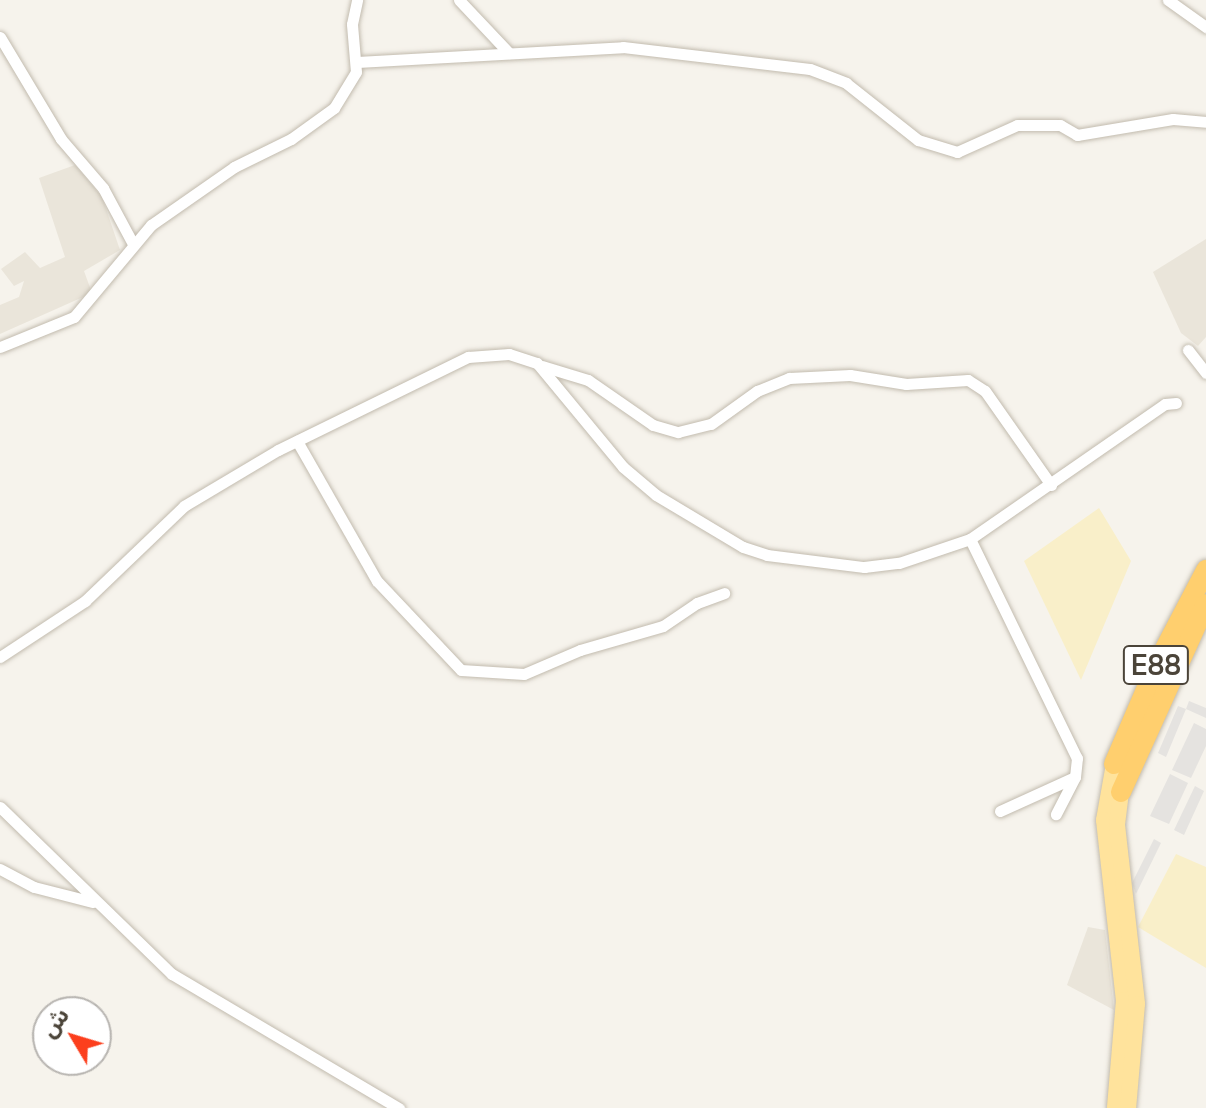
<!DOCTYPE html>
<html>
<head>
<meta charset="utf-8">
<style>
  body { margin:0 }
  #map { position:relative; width:1206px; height:1108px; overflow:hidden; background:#f6f3ec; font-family:Mulish,"Noto Sans Arabic",sans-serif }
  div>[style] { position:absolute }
  .residential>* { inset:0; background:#eae5da }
  .sand>* { inset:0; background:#f9efc9 }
  .parking>* { inset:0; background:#e5e3e0 }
  .roads { filter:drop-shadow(0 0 2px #c2bbae) drop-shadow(0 0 2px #c2bbae) }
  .minor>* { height:11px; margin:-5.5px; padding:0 5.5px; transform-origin:5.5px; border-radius:5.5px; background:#fff }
  .primary>* { height:16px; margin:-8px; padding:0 8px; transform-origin:8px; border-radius:8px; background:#ffe39c }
  .motorway>* { height:20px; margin:-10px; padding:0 10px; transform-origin:10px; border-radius:10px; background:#ffcf6e }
  span { translate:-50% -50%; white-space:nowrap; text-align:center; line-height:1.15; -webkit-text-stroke:7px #fff; paint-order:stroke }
  .shield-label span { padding:2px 6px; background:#fff; border:2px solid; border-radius:6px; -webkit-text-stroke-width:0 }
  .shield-label { font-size:28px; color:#4b4439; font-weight:700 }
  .north { position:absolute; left:32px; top:996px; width:80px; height:80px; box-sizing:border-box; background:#fff; border:2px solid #b7b4b0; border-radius:50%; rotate:308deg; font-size:22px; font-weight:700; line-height:32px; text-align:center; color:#4b4439 }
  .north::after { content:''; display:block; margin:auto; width:28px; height:36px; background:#fc3f1d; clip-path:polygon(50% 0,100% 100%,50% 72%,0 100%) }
</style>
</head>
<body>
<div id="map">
  <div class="residential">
    <div style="clip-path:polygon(75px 165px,102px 197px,120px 250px,84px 271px,92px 293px,0 334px,0 305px,19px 297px,24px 281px,14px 286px,1px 269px,25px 252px,40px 268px,65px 257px,39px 178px)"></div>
    <div style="clip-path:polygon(1206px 239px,1206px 337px,1198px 346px,1181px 333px,1153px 272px)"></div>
    <div style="clip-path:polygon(1088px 927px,1105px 930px,1114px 1010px,1067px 985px)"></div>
  </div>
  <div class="sand">
    <div style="clip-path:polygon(1099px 508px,1131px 561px,1081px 680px,1024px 561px)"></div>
    <div style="clip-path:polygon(1176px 854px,1206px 867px,1206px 968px,1138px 927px)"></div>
  </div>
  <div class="parking">
    <div style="clip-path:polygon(1189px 701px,1206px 708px,1206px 718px,1186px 709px,1166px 757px,1158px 753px,1178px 706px,1186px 709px)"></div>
    <div style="clip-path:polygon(1194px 723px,1206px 729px,1206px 746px,1191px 778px,1172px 770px)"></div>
    <div style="clip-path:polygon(1170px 774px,1188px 783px,1169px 824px,1150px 816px)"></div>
    <div style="clip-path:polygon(1195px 786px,1204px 791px,1184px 835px,1174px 830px)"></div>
    <div style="clip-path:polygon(1154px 839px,1161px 843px,1136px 894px,1132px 883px)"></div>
  </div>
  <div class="roads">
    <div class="minor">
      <div style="left:459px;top:0;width:73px;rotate:46.7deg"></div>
      <div style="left:1168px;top:0;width:47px;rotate:35.4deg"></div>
      <div style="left:0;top:37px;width:119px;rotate:59.1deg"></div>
      <div style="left:61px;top:139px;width:65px;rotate:49.4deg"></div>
      <div style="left:103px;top:188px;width:64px;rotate:61.8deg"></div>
      <div style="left:357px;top:62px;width:266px;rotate:-3.2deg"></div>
      <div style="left:623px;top:47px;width:188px;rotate:6.7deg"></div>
      <div style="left:810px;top:69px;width:39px;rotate:21deg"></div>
      <div style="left:846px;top:83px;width:92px;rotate:38.4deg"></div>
      <div style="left:918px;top:140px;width:41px;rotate:17.1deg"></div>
      <div style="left:957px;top:152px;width:66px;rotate:-24.2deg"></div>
      <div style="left:1017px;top:125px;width:43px"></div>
      <div style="left:1060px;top:125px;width:20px;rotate:30deg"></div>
      <div style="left:1077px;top:135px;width:97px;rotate:-9.5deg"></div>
      <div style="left:1173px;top:119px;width:33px;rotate:5deg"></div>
      <div style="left:0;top:347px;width:80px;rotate:-22.1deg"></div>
      <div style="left:74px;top:317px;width:120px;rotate:-50.1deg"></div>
      <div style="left:151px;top:225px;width:101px;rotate:-34.9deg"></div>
      <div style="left:234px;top:167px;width:64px;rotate:-26.2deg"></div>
      <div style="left:291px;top:139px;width:53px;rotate:-35.8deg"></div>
      <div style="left:334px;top:108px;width:42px;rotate:-58.6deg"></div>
      <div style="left:356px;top:72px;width:48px;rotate:-94.8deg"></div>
      <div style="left:352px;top:24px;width:25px;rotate:-78deg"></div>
      <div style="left:1188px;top:350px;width:29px;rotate:52deg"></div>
      <div style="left:542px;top:366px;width:48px;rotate:16.9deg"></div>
      <div style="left:588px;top:380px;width:79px;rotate:34.7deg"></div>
      <div style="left:653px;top:425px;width:26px;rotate:16deg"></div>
      <div style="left:678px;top:432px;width:34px;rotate:-14deg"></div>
      <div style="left:711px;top:424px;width:57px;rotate:-35.7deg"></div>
      <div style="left:757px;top:391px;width:35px;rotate:-22deg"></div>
      <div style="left:789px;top:378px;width:61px;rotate:-2.8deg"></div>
      <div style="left:850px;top:375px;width:57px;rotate:9.1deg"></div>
      <div style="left:906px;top:384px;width:62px;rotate:-3.7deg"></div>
      <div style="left:968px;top:380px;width:20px;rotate:33deg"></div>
      <div style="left:985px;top:391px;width:115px;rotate:54.9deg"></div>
      <div style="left:297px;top:441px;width:161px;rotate:60.3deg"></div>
      <div style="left:377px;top:581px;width:122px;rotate:46.7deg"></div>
      <div style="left:461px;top:670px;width:63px;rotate:3.6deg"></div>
      <div style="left:524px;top:674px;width:61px;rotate:-23.2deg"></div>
      <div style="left:580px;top:650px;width:86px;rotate:-16.1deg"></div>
      <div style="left:663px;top:626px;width:41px;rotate:-34.1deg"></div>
      <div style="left:697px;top:603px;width:29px;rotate:-20deg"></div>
      <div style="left:970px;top:539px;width:244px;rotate:64deg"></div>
      <div style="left:1077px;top:758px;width:19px;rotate:96deg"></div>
      <div style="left:1075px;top:777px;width:42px;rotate:117.2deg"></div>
      <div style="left:0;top:657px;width:102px;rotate:-33.4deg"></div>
      <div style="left:85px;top:601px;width:137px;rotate:-43.8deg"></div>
      <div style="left:184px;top:506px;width:109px;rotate:-30.8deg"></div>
      <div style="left:278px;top:450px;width:212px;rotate:-26.1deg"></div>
      <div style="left:468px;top:357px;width:41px;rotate:-4.2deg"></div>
      <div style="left:509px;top:354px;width:29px;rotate:18deg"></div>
      <div style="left:537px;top:363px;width:135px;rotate:50.4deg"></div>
      <div style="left:623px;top:467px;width:43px;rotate:40.3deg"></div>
      <div style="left:656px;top:495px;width:101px;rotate:30.9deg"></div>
      <div style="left:743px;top:547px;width:25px;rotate:18deg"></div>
      <div style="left:767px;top:555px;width:98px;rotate:7.1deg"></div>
      <div style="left:864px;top:567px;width:35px;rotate:-7deg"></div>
      <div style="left:899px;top:563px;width:75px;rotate:-18.7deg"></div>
      <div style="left:970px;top:539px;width:237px;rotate:-34.7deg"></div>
      <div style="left:1165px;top:404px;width:11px;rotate:-5deg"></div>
      <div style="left:0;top:807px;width:240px;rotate:44.2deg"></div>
      <div style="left:172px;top:974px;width:264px;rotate:30.6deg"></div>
      <div style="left:1000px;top:811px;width:82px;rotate:-24.4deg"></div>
      <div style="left:0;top:869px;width:38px;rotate:28deg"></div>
      <div style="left:34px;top:887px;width:61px;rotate:14.3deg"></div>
    </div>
    <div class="primary">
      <div style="left:1114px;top:764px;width:57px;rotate:100.1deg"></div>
      <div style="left:1104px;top:820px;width:181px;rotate:83.7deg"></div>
      <div style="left:1124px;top:1000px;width:108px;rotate:94.8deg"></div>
      <div style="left:1121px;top:792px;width:33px;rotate:97deg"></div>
      <div style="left:1117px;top:825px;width:180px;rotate:83.6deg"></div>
      <div style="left:1137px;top:1004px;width:104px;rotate:94.9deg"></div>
    </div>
    <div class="motorway">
      <div style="left:1114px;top:764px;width:111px;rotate:-66.7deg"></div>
      <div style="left:1158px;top:662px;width:104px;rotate:-62.4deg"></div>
      <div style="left:1121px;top:792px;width:206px;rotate:-65.7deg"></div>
    </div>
  </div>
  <div class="shield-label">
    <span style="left:1156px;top:665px">E88</span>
  </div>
  <div class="north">ش</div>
</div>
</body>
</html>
